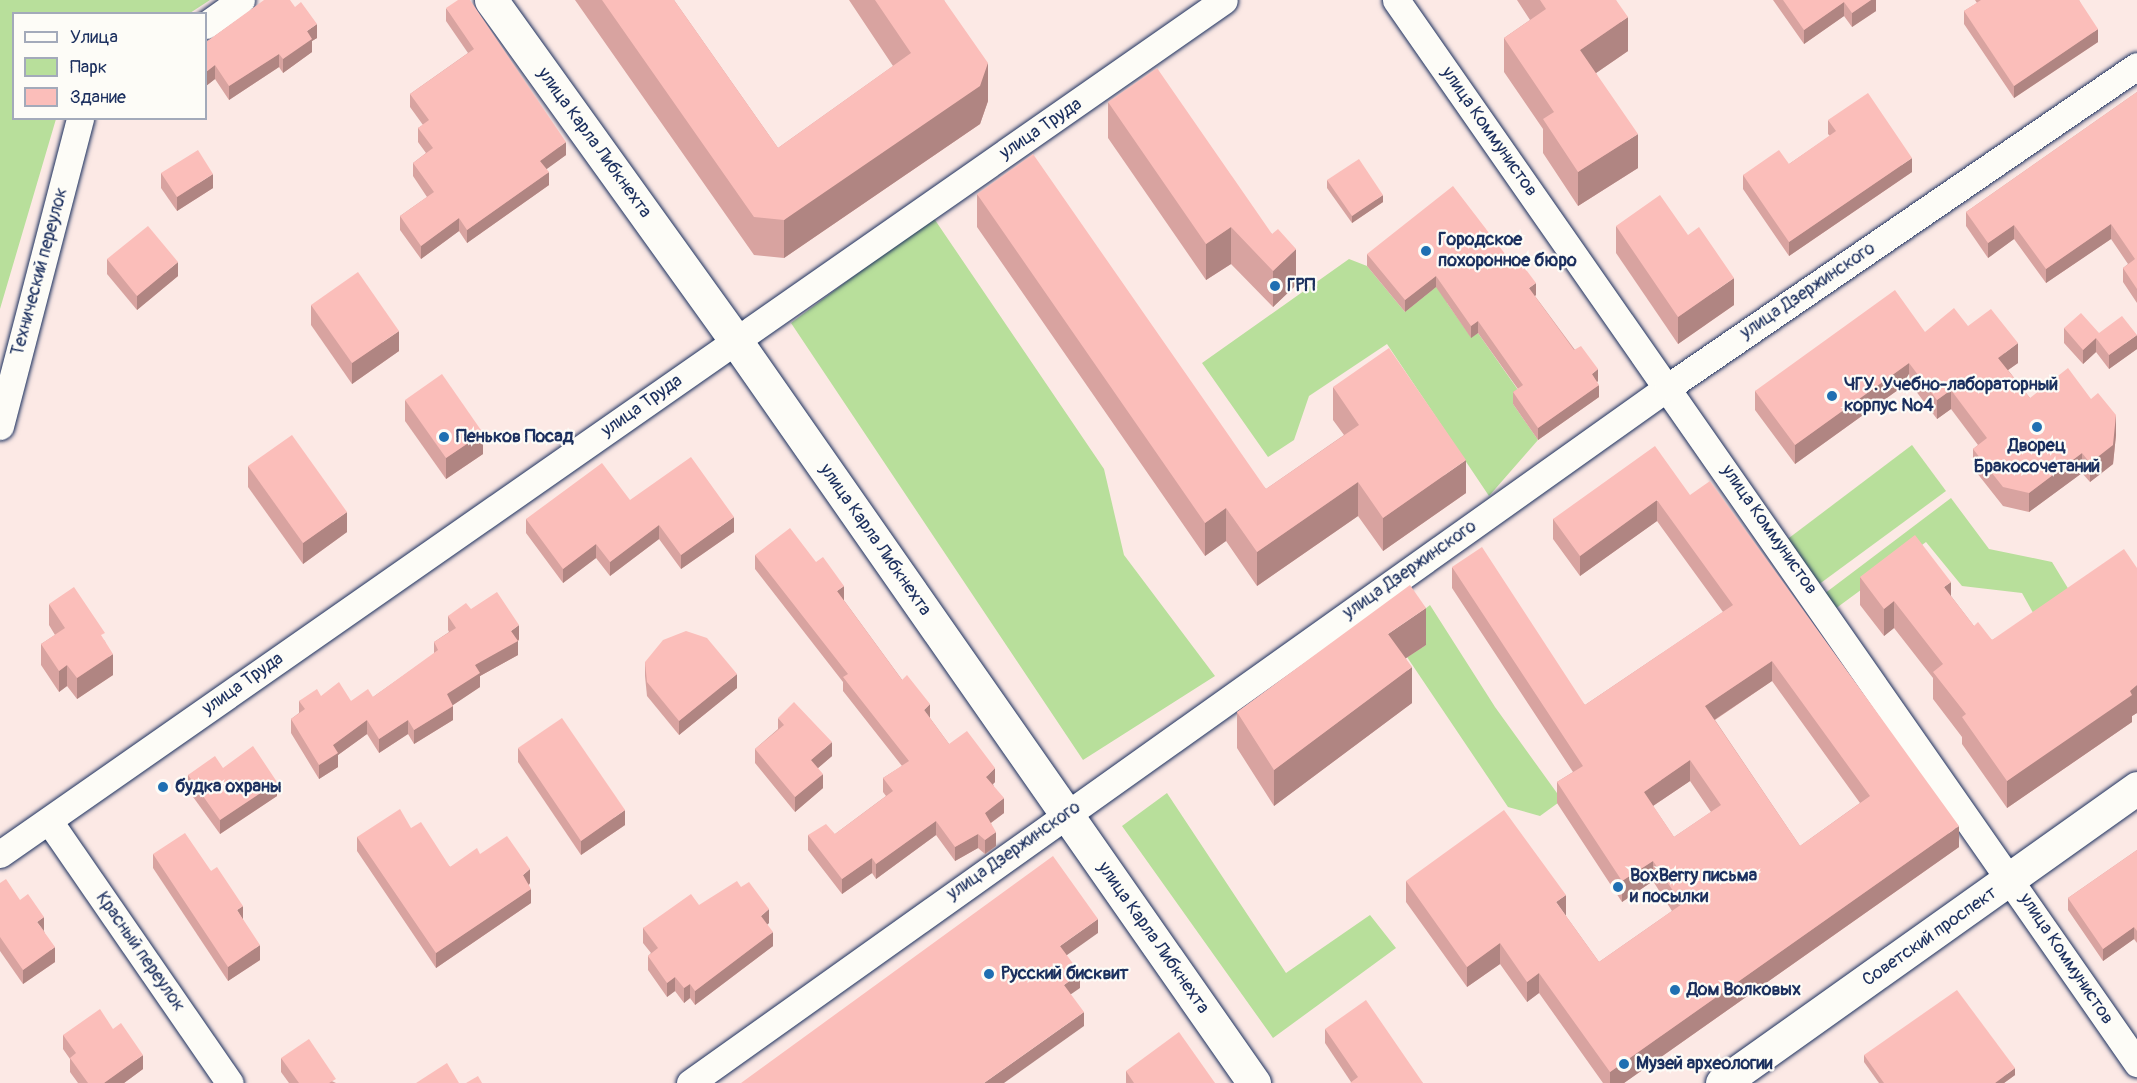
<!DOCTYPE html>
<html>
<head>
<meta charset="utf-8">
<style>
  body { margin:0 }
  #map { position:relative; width:2137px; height:1083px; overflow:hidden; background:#fce9e5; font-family:Pangolin,sans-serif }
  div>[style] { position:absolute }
  .green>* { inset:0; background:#b8df9b }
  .roads { filter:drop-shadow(0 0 2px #1b2f5e) drop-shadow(0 0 2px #1b2f5e) }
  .minor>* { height:27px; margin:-13.5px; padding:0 13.5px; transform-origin:13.5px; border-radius:13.5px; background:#fdfcf7 }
  .secondary>* { height:33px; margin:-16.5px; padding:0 16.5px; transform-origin:16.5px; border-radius:16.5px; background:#fdfcf7 }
  .wall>* { inset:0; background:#d8a3a0 }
  .shaded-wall>* { inset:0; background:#b08582 }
  .building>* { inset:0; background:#fbbeba }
  .dots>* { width:16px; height:16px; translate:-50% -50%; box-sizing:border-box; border:3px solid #fdfcf7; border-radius:50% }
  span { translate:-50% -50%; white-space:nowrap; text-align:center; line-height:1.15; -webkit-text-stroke:4.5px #fdfcf7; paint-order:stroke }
  .street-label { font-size:18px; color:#1b2f5e }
  .poi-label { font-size:18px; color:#1b2f5e; font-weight:700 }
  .left { translate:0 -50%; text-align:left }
  .legend { position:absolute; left:12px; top:12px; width:195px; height:108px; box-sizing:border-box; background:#fdfcf7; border:2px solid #a3aaba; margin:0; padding:8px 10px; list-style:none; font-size:18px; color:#1b2f5e }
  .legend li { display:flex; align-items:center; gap:12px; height:30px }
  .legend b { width:30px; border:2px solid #a3aaba }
</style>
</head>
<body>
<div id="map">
  <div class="green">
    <div style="clip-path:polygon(0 0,210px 0,190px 13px,14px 14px,14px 118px,56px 119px,0 309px)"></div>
    <div style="clip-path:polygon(933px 217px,1104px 469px,1124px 555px,1215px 676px,1083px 760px,791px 323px)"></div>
    <div style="clip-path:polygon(1349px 259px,1367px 266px,1405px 312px,1442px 282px,1450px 293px,1447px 303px,1471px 337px,1478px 333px,1523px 397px,1513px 404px,1538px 440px,1489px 496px,1387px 344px,1309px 396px,1294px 440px,1268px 457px,1202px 363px)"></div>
    <div style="clip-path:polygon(1912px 445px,1946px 491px,1818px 585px,1785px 541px)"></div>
    <div style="clip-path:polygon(1951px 498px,1989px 549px,2052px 562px,2069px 590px,2041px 627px,2022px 593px,1962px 586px,1926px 542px,1835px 609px,1824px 594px)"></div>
    <div style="clip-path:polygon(1430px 605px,1495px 707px,1562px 800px,1540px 816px,1508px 807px,1407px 657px,1426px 645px,1410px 621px)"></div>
    <div style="clip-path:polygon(1167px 793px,1286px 973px,1370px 915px,1396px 948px,1273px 1038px,1122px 826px)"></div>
  </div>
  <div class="roads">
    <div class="minor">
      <div style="left:1396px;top:0;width:1296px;rotate:55.12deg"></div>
      <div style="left:206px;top:25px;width:43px;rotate:-35.5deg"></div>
      <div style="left:0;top:426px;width:318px;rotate:-75.4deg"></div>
      <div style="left:49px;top:821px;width:318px;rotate:55.4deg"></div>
      <div style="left:0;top:854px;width:1492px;rotate:-34.9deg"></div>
      <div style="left:690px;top:1083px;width:1200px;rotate:-35.44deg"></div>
      <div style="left:1668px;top:387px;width:568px;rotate:-34.39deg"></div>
    </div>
    <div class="secondary">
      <div style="left:491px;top:0;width:420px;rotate:54.3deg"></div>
      <div style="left:736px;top:341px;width:905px;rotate:55.08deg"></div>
      <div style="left:1722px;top:1083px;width:509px;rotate:-35.41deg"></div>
    </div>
  </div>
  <div class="wall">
    <div style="clip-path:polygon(575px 0,674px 0,778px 148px,893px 66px,849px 0,944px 0,988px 101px,980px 124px,784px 258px,754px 255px)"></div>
    <div style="clip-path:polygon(1517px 0,1616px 0,1628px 51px,1596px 73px,1638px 168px,1578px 206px,1543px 153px,1543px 129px,1504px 72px,1504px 38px,1530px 20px)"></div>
    <div style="clip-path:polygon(1773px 0,1876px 0,1876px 11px,1852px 27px,1844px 16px,1804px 44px)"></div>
    <div style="clip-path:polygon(1975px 0,2079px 0,2098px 42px,2014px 98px,1964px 24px,1964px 11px,1977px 3px)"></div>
    <div style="clip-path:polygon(446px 8px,566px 155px,546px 169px,549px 185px,467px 243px,459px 231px,421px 259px,400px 230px,400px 216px,427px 197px,413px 176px,413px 163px,426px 153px,418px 142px,418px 128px,423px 125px,410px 107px,410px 94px,468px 53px,446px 21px)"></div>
    <div style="clip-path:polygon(317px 38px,312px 41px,312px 52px,283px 73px,279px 67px,229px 100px,215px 79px,206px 86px,206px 42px)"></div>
    <div style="clip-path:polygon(2137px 92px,2137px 303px,2123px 282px,2123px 268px,2128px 264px,2111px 239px,2046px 283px,2014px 239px,1988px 258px,1966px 226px,1966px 212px)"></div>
    <div style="clip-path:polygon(1108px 102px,1272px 234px,1296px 285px,1273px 307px,1231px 264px,1206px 280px,1108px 138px)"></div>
    <div style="clip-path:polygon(1828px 120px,1912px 172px,1789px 256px,1743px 189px,1743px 175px,1789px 164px,1830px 136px,1828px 134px)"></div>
    <div style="clip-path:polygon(161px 173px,213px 188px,177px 211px,161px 188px)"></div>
    <div style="clip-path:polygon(1327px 180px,1383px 202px,1352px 223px,1327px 188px)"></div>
    <div style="clip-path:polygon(977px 194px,1266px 489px,1344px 435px,1333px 420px,1333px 387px,1466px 493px,1383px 551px,1358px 516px,1257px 586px,1226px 541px,1205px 556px,977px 227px)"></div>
    <div style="clip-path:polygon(1616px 226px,1734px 305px,1678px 344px,1616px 253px)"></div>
    <div style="clip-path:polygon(1367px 254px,1536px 295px,1535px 296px,1598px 381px,1597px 382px,1599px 397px,1538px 440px,1513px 404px,1513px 392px,1518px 389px,1478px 333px,1471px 338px,1436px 287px,1405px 312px,1367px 266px)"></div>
    <div style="clip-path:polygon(107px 259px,178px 276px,137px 310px,107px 274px)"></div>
    <div style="clip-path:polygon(311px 305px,399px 351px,352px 384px,311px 325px)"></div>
    <div style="clip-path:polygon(1968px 326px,2018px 363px,2008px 370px,2030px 398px,2116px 435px,2113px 464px,2090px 482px,2082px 473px,2029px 512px,2003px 506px,1973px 468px,1973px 449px,1978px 445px,1951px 409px,1937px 419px,1909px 382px,1795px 464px,1755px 410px,1755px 391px,1925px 332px)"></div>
    <div style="clip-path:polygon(2064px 328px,2099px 333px,2137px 349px,2109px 369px,2096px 352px,2083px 364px,2064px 343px)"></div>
    <div style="clip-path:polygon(405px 400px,483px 454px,446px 479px,405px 421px)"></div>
    <div style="clip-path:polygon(248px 466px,347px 532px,303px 564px,248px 487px)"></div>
    <div style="clip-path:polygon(evenodd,1690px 495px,1959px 847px,1624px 1083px,1603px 1083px,1539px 993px,1527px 1002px,1500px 964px,1467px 987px,1406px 902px,1406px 881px,1566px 916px,1599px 962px,1672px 911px,1653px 881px,1622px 902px,1557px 803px,1557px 782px,1573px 772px,1452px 588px,1452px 567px,1585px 705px,1723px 612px,1657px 521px,1580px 576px,1553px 539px,1553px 519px,1690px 495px,1772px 681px,1860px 803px,1800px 846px,1715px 720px,1772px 681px,1690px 495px,1690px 781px,1711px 812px,1674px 837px,1653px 806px,1690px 781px)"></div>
    <div style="clip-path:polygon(630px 500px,734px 532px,681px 569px,659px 539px,610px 576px,596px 558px,563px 583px,526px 533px,526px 519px)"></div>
    <div style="clip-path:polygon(755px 555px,816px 562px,949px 744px,995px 782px,993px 784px,1004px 813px,991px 823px,996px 846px,985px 854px,978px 848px,955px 861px,936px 835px,876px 879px,872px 873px,842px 894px,808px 850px,808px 835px,835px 834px,886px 796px,883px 792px,883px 778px,902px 766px,843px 691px,843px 682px,755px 569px)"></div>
    <div style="clip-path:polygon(2137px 568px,2137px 713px,2132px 716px,2132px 722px,2007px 808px,1962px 744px,1962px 737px,1933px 699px,1933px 678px,1894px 628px,1884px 636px,1860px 605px,1860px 577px,1951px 596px,1974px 626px,1992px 640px)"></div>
    <div style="clip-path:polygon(49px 604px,105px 641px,113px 675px,77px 699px,67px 686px,59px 692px,41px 665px,41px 644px,55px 635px,49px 625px)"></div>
    <div style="clip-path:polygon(471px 609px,519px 639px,518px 641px,518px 655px,480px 676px,480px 687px,453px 705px,453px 720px,414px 744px,408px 734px,379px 753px,367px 734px,338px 755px,338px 767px,319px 779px,291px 733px,291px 719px,299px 713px,299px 701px,321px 696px,351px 701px,373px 697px,434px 654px,434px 642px,449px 632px,448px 630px,448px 616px)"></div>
    <div style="clip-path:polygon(1426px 645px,1406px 658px,1412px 703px,1274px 806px,1237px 748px,1237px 712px)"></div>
    <div style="clip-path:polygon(645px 662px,737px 688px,679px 735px,647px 696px,645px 676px)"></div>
    <div style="clip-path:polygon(778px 718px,832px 756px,818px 768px,823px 788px,795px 812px,755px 763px,755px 749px,778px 729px)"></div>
    <div style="clip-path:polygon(518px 748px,625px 825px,581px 855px,518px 762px)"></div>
    <div style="clip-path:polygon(223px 768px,277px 796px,220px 834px,188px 790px,188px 775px)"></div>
    <div style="clip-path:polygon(411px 828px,450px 867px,480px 854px,530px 883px,529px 885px,531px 903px,436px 968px,357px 851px,357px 837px)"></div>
    <div style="clip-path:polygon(2137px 850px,2137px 943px,2134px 939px,2103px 961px,2068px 910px,2068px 898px)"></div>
    <div style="clip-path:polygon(153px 854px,211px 871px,243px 920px,260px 960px,228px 981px,153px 868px)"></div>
    <div style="clip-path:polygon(0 883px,44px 931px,55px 962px,23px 984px,0 951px)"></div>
    <div style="clip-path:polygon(699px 905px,769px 923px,767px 924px,773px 946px,695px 1005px,690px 998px,684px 1003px,675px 991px,667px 997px,648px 970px,648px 956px,651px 953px,643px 943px,643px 928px)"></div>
    <div style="clip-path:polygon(113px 1029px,143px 1069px,124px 1083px,78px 1083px,70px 1072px,70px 1059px,63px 1049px,63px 1035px)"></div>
    <div style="clip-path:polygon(1325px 1029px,1423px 1083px,1351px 1082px,1325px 1043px)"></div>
    <div style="clip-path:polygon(1864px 1055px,2015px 1075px,2004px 1083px,1879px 1083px,1864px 1062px)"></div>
    <div style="clip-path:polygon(281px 1058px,336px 1083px,289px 1083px,281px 1072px)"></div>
    <div style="clip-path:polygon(1126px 1071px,1215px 1083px,1126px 1083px)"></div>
  </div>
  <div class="shaded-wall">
    <div style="clip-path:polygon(1871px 0,1876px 0,1876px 11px,1852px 27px,1852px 13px)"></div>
    <div style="clip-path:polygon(1844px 2px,1844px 16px,1804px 44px,1804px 30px)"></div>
    <div style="clip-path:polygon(1628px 17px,1628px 51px,1580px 84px,1580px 50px)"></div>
    <div style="clip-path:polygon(317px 24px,317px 38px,312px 41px,312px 52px,283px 73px,283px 59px,307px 31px)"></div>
    <div style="clip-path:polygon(2098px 29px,2098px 42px,2014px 98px,2014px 86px)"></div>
    <div style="clip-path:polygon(279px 54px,279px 67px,229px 100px,229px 86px)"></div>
    <div style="clip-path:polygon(988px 63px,988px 101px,980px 124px,784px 258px,784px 220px)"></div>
    <div style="clip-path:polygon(215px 65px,215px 79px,206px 86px,206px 72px)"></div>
    <div style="clip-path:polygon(1638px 134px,1638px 168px,1578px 206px,1578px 172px)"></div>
    <div style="clip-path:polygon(566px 142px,566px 155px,540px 174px,540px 161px)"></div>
    <div style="clip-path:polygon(1912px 158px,1912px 172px,1789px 256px,1789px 242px)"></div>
    <div style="clip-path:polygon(549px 172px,549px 185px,467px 243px,467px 230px)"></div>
    <div style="clip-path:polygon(213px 174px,213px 188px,177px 211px,177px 197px)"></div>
    <div style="clip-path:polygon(1383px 195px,1383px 202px,1352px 223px,1352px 216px)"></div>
    <div style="clip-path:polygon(459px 218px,459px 231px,421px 259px,421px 246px)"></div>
    <div style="clip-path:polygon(2111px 224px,2111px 239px,2046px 283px,2046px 269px)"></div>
    <div style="clip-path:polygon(2014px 225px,2014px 239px,1988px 258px,1988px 243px)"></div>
    <div style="clip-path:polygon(1231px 227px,1231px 264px,1206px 280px,1206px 244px)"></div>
    <div style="clip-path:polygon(1296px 249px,1296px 285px,1273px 307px,1273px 271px)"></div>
    <div style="clip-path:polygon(178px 262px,178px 276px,137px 310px,137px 296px)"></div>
    <div style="clip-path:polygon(1436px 276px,1436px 287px,1405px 312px,1405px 300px)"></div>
    <div style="clip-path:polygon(1734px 278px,1734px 305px,1678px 344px,1678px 317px)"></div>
    <div style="clip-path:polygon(1536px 283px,1536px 295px,1529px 300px,1529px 288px)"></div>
    <div style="clip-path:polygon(1478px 321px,1478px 333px,1471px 338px,1471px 326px)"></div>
    <div style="clip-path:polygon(399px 331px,399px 351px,352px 384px,352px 363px)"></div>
    <div style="clip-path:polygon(2137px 335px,2137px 349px,2109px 369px,2109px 355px)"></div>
    <div style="clip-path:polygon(2096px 338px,2096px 352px,2083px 364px,2083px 350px)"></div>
    <div style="clip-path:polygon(2018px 343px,2018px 363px,1998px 377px,1998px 358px)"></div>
    <div style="clip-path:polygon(1909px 363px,1909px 382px,1795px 464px,1795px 445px)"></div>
    <div style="clip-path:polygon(1598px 369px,1598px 381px,1592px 386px,1592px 374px)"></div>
    <div style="clip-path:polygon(1599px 385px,1599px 397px,1538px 440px,1538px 428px)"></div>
    <div style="clip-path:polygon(1951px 390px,1951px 409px,1937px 419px,1937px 400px)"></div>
    <div style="clip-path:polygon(2116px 415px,2116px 435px,2113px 464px,2090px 482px,2090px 463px)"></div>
    <div style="clip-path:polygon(483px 433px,483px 454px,446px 479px,446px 458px)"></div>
    <div style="clip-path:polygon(2082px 453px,2082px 473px,2029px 512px,2029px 493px)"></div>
    <div style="clip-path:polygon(1466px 460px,1466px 493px,1383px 551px,1383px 518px)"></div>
    <div style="clip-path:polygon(1358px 482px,1358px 516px,1257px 586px,1257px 552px)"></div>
    <div style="clip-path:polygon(1657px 500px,1657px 521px,1580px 576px,1580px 556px)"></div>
    <div style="clip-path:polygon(1226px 508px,1226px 541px,1205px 556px,1205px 523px)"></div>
    <div style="clip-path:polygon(347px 512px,347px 532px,303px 564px,303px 543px)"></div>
    <div style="clip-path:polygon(734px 517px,734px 532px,681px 569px,681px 555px)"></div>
    <div style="clip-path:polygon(659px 525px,659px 539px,610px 576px,610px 562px)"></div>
    <div style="clip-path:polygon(596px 544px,596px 558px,563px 583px,563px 569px)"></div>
    <div style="clip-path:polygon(1951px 582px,1951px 609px,1944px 587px)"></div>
    <div style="clip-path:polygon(844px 586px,844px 600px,837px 605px,837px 591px)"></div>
    <div style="clip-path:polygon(1894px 601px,1894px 628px,1884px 636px,1884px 609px)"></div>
    <div style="clip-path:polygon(1426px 608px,1426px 645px,1388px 670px,1388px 634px)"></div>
    <div style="clip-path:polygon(519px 625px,519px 639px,518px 641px,518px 655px,480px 676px,480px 687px,447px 709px,447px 694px,475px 665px,511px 631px)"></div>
    <div style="clip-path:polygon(113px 654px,113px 675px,77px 699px,77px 678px)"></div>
    <div style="clip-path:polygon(1772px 661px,1772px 681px,1705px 726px,1705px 706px)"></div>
    <div style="clip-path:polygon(67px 665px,67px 686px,59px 692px,59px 671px)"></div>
    <div style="clip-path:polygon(1412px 667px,1412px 703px,1274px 806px,1274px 770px)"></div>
    <div style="clip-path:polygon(737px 674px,737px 688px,679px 735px,679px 721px)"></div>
    <div style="clip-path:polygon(2137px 685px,2137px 713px,2132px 716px,2132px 722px,2007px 808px,2007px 781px)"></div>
    <div style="clip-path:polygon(930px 704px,930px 718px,924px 710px)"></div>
    <div style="clip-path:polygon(453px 706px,453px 720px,414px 744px,414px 730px)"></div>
    <div style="clip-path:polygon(367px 720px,367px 734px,338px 755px,338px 767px,319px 779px,319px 765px,333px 745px)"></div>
    <div style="clip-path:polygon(408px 720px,408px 734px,379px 753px,379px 739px)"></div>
    <div style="clip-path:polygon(832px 742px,832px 756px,811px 774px,811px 760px)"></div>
    <div style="clip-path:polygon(1690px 760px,1690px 781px,1644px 812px,1644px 792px)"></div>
    <div style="clip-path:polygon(995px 768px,995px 782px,986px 791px,986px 777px)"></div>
    <div style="clip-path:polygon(823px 774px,823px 788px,795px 812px,795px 797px)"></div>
    <div style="clip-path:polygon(277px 782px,277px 796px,220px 834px,220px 820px)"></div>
    <div style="clip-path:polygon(1004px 798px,1004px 813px,985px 827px,985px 813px)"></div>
    <div style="clip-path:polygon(625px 810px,625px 825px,581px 855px,581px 841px)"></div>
    <div style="clip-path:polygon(936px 821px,936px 835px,876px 879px,876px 864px)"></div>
    <div style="clip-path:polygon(1959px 826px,1959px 847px,1624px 1083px,1610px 1083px,1610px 1072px)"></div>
    <div style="clip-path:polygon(996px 832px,996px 846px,985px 854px,985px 840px)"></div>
    <div style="clip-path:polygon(978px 834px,978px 848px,955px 861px,955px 847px)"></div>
    <div style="clip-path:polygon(872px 858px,872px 873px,842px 894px,842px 879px)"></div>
    <div style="clip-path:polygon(1653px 861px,1653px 881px,1622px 902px,1622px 881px)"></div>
    <div style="clip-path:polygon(530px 869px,530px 883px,523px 890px,523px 875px)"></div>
    <div style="clip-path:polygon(531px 889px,531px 903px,436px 968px,436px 953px)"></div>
    <div style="clip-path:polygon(1566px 895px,1566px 916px,1556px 902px)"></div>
    <div style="clip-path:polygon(243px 906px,243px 920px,237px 910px)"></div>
    <div style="clip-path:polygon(769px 909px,769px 923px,761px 930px,761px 916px)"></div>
    <div style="clip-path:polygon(44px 917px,44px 931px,37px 922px)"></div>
    <div style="clip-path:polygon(1098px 919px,1098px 933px,1060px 960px,1060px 946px)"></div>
    <div style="clip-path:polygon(2134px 927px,2134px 939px,2103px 961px,2103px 949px)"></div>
    <div style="clip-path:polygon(773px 932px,773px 946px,695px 1005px,695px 991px)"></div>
    <div style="clip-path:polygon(1500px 943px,1500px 964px,1467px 987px,1467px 967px)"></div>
    <div style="clip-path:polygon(260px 945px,260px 960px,228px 981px,228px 967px)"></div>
    <div style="clip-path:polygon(55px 947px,55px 962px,23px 984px,23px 970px)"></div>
    <div style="clip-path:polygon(1080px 973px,1080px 988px,1064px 999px,1064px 985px)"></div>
    <div style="clip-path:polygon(1539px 973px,1539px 993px,1527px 1002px,1527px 982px)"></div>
    <div style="clip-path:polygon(675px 977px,675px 991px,667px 997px,667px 983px)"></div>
    <div style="clip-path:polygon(690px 984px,690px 998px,684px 1003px,684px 988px)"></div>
    <div style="clip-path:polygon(1084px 1012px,1084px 1026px,1004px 1083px,984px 1083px)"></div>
    <div style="clip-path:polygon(143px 1055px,143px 1069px,124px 1083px,104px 1083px)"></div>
    <div style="clip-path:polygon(2015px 1068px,2015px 1075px,2004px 1083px,1995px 1083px)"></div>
  </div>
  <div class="building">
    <div style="clip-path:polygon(264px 0,290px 0,295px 7px,301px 2px,317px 24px,307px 31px,312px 39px,283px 59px,279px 54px,229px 86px,215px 65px,206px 72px,206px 42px)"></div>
    <div style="clip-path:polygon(458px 0,470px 0,566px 142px,540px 161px,549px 172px,467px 230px,459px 218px,421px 246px,400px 216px,434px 192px,413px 163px,433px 148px,418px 128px,429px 120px,410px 94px,474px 49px,446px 8px)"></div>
    <div style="clip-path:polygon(602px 0,674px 0,778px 148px,911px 53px,875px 0,944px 0,988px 63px,980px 86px,784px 220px,754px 217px)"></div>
    <div style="clip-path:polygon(1540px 0,1616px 0,1628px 17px,1580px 50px,1638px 134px,1578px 172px,1543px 119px,1554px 112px,1504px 38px,1546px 9px)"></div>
    <div style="clip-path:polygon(1783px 0,1871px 0,1852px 13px,1844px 2px,1804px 30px)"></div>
    <div style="clip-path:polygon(1981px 0,2079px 0,2098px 29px,2014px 86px,1964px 11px)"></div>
    <div style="clip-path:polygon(1157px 68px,1272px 234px,1278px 229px,1296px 249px,1273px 271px,1231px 227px,1206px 244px,1108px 102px)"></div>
    <div style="clip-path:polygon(2137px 92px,2137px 289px,2123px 268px,2135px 259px,2111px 224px,2046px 269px,2014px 225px,1988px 243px,1966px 212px)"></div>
    <div style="clip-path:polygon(1868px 93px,1912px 158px,1789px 242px,1743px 175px,1779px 150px,1789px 164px,1836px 131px,1828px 120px)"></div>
    <div style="clip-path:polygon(198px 150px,213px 174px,177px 197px,161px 173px)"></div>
    <div style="clip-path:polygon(1033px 154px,1266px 489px,1359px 425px,1333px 387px,1389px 348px,1466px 460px,1383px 518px,1358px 482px,1257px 552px,1226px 508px,1205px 523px,977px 194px)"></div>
    <div style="clip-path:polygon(1359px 159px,1383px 195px,1352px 216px,1327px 180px)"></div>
    <div style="clip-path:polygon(1453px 186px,1512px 263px,1518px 259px,1536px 283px,1529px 288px,1574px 350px,1581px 346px,1598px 369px,1592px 374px,1599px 385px,1538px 428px,1513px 392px,1523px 385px,1478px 321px,1471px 326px,1436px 276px,1405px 300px,1367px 254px)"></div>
    <div style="clip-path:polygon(1660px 195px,1688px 235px,1699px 227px,1734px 278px,1678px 317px,1616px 226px)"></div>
    <div style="clip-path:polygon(148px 226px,178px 262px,137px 296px,107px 259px)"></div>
    <div style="clip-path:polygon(358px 272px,399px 331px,352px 363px,311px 305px)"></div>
    <div style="clip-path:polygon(1895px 290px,1925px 332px,1954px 308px,1968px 326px,1991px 309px,2018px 343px,1998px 358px,2030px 398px,2068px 368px,2091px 399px,2098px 393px,2116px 415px,2113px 445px,2090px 463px,2082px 453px,2029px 493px,2003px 487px,1973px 449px,1987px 438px,1951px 390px,1937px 400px,1909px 363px,1795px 445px,1755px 391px)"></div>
    <div style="clip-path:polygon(2081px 313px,2099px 333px,2122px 316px,2137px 335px,2109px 355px,2096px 338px,2083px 350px,2064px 328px)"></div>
    <div style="clip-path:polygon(442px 374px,483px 433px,446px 458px,405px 400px)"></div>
    <div style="clip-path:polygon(292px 435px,347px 512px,303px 543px,248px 466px)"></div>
    <div style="clip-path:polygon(evenodd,1655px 446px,1690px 495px,1710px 481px,1959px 826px,1610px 1072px,1539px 973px,1527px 982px,1500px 943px,1467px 967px,1406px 881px,1504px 810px,1566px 895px,1556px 902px,1599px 962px,1682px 904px,1653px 861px,1622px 881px,1557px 782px,1583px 766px,1452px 567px,1482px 547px,1585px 705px,1733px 605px,1657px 500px,1580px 556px,1553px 519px,1655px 446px,1772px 661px,1870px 796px,1800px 846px,1705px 706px,1772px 661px,1655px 446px,1690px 760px,1721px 805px,1674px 837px,1644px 792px,1690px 760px)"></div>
    <div style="clip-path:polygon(691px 457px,734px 517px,681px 555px,659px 525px,610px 562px,596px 544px,563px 569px,526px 519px,602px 463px,630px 500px)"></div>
    <div style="clip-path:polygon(790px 528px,816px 562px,823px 557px,844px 586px,837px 591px,902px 680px,907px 675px,930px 704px,924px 710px,949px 744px,967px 731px,995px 768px,986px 777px,1004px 798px,985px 813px,996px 832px,985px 840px,978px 834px,955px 847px,936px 821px,876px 864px,872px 858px,842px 879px,808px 835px,826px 824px,835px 834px,893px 791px,883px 778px,909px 761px,843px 677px,848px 674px,755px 555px)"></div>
    <div style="clip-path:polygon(1915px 535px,1951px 582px,1944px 587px,1974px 626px,1978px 622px,1992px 640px,2124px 549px,2137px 568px,2137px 685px,2130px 691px,2132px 695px,2007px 781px,1962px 717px,1966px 714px,1933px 672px,1943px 664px,1894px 601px,1884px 609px,1860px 577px)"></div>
    <div style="clip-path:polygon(1410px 585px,1426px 608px,1388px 634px,1412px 667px,1274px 770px,1237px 712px)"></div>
    <div style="clip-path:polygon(74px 587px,105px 633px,101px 635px,113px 654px,77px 678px,67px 665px,59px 671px,41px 644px,65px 628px,49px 604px)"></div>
    <div style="clip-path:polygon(497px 592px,519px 625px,511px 631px,518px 641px,475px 665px,480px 673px,447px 694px,453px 706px,414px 730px,408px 720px,379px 739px,367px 720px,333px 745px,338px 753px,319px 765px,291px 719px,305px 709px,299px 701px,317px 689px,321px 696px,339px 682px,351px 701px,368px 689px,373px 697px,438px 650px,434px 642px,456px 628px,448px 616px,466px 603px,471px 609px)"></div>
    <div style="clip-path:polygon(686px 631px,707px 638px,737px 674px,679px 721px,647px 682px,645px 662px,663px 640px)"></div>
    <div style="clip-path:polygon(794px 702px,832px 742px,811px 760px,823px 774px,795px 797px,755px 749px,784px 725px,778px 718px)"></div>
    <div style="clip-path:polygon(562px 718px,625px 810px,581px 841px,518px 748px)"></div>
    <div style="clip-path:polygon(253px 746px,277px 782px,220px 820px,188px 775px,215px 756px,223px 768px)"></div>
    <div style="clip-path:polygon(400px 809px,411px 828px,421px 822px,450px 867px,477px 848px,480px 854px,507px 836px,530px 869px,523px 875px,531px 889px,436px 953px,357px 837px)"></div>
    <div style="clip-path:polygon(185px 833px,211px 871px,217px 867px,243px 906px,237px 910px,260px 945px,228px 967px,153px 854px)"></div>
    <div style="clip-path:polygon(2137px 850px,2137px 931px,2134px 927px,2103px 949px,2068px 898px)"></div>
    <div style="clip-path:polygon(1053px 856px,1098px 919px,1060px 946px,1080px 973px,1064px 985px,1084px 1012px,984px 1083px,741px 1083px)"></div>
    <div style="clip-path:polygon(6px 879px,20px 900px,28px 894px,44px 917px,37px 922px,55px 947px,23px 970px,0 937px,0 883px)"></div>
    <div style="clip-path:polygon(737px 881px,741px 887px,749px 882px,769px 909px,761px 916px,773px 932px,695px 991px,690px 984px,684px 988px,675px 977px,667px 983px,648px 956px,658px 948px,643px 928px,691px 894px,699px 905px)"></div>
    <div style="clip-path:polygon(1957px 990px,2015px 1068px,1995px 1083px,1884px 1083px,1864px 1055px)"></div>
    <div style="clip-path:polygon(1366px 1000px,1423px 1083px,1350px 1083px,1358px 1077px,1325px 1029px)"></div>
    <div style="clip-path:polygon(100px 1009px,113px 1029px,121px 1023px,143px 1055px,104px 1083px,88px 1083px,70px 1058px,76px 1053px,63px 1035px)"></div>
    <div style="clip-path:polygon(1179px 1032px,1215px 1083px,1134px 1083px,1126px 1071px)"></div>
    <div style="clip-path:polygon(309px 1039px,336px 1079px,329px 1083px,299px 1083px,281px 1058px)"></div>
    <div style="clip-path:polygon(447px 1063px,459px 1083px,416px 1083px)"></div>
    <div style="clip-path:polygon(478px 1076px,482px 1083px,466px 1083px)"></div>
  </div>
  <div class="dots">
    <div style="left:1426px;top:251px;background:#1f6fb2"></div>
    <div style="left:1275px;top:286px;background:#1f6fb2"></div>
    <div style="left:1832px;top:396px;background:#1f6fb2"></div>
    <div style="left:2037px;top:427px;background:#1f6fb2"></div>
    <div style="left:444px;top:437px;background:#1f6fb2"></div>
    <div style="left:163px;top:787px;background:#1f6fb2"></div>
    <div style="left:1618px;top:887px;background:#1f6fb2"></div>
    <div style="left:989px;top:974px;background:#1f6fb2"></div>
    <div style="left:1675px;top:990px;background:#1f6fb2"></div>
    <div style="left:1624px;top:1064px;background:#1f6fb2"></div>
  </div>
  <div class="street-label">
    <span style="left:1041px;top:129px;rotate:-34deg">улица Труда</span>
    <span style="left:1489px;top:132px;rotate:55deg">улица Коммунистов</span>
    <span style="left:594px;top:143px;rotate:54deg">улица Карла Либкнехта</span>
    <span style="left:40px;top:272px;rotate:-75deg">Технический переулок</span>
    <span style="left:1808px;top:291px;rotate:-34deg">улица Дзержинского</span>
    <span style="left:642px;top:406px;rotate:-35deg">улица Труда</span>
    <span style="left:1769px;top:530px;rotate:55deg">улица Коммунистов</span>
    <span style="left:875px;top:540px;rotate:55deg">улица Карла Либкнехта</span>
    <span style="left:1410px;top:570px;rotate:-35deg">улица Дзержинского</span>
    <span style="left:243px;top:684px;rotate:-35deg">улица Труда</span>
    <span style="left:1014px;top:851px;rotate:-35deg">улица Дзержинского</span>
    <span style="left:1930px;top:937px;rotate:-35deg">Советский проспект</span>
    <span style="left:1153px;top:938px;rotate:55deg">улица Карла Либкнехта</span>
    <span style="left:140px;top:952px;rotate:55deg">Красный переулок</span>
    <span style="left:2066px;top:959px;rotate:56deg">улица Коммунистов</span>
  </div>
  <div class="poi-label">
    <span class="left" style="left:1438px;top:251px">Городское<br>похоронное бюро</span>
    <span class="left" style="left:1287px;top:286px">ГРП</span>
    <span class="left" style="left:1844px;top:396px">ЧГУ. Учебно-лабораторный<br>корпус №4</span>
    <span class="left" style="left:456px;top:437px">Пеньков Посад</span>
    <span style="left:2037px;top:457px">Дворец<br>Бракосочетаний</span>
    <span class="left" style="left:175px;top:787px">будка охраны</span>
    <span class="left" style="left:1630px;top:887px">BoxBerry письма<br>и посылки</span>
    <span class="left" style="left:1001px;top:974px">Русский бисквит</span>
    <span class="left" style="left:1687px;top:990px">Дом Волковых</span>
    <span class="left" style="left:1636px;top:1064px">Музей археологии</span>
  </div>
  <ul class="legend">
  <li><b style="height:8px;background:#fdfcf7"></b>Улица</li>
  <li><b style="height:16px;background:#b8df9b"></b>Парк</li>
  <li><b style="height:16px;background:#fbbeba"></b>Здание</li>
  </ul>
</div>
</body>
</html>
